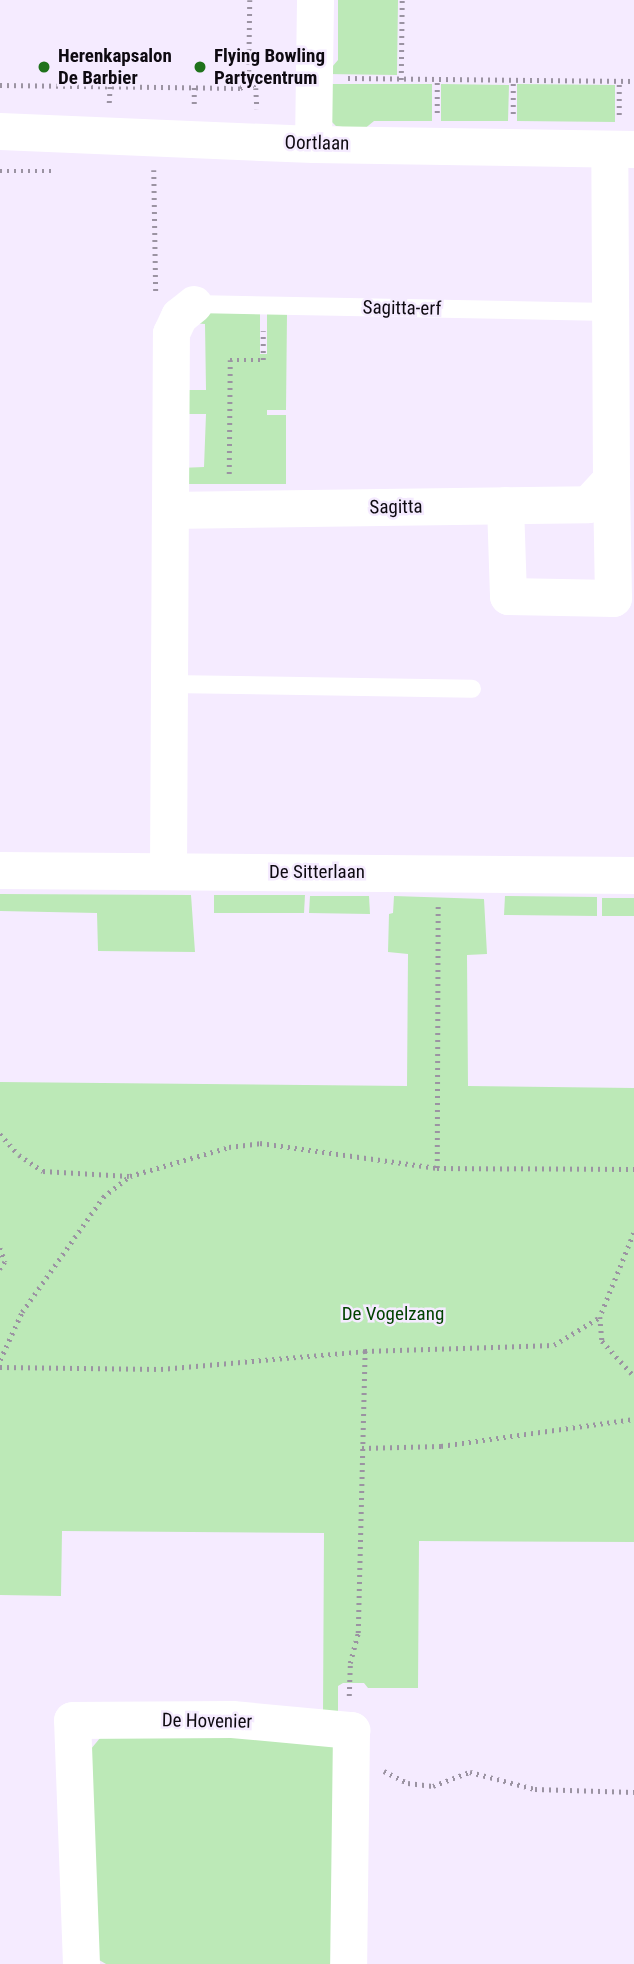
<!DOCTYPE html>
<html>
<head>
<meta charset="utf-8">
<style>
  body { margin:0 }
  #map { position:relative; width:634px; height:1964px; overflow:hidden; background:#f5ebff; font-family:"Roboto Condensed",sans-serif }
  div>[style] { position:absolute }
  .green>* { inset:0; background:#bce9b7 }
  .path>* { height:4.5px; margin-top:-2.25px; transform-origin:0; background:repeating-linear-gradient(90deg,#9b93a2 0 2px,transparent 0 7px) }
  .lane>* { height:18px; margin:-9px; padding:0 9px; transform-origin:9px; border-radius:9px; background:#fff }
  .street>* { height:37px; margin:-18.5px; padding:0 18.5px; transform-origin:18.5px; border-radius:18.5px; background:#fff }
  .dots>* { width:19px; height:19px; translate:-50% -50%; box-sizing:border-box; border:4px solid #f5ebff; border-radius:50% }
  span { translate:-50% -50%; white-space:nowrap; text-align:center; line-height:1.15; -webkit-text-stroke:5px #f5ebff; paint-order:stroke }
  .poi-label { font-size:19px; color:#0e0a11; font-weight:700 }
  .left { translate:0 -50%; text-align:left }
  .street-label { font-size:19px; color:#0e0a11 }
  .park-label { font-size:19px; color:#024301 }
</style>
</head>
<body>
<div id="map">
  <div class="green">
    <div style="clip-path:polygon(338px 0,398px 0,397px 75px,326px 74px,338px 60px)"></div>
    <div style="clip-path:polygon(325px 84px,432px 84px,432px 121px,374px 121px,363px 130px,336px 126px,330px 120px)"></div>
    <div style="clip-path:polygon(441px 84px,509px 85px,508px 121px,441px 121px)"></div>
    <div style="clip-path:polygon(517px 84px,615px 85px,615px 122px,517px 121px)"></div>
    <div style="clip-path:polygon(260px 310px,260px 354px,267px 354px,267px 310px,287px 314px,286px 410px,267px 410px,267px 415px,286px 415px,286px 484px,181px 484px,180px 468px,204px 467px,206px 414px,180px 414px,180px 390px,206px 390px,205px 324px,192px 323px,192px 312px)"></div>
    <div style="clip-path:polygon(0 894px,191px 895px,195px 952px,98px 951px,97px 913px,0 911px)"></div>
    <div style="clip-path:polygon(214px 895px,305px 895px,304px 913px,214px 913px)"></div>
    <div style="clip-path:polygon(310px 896px,369px 896px,370px 914px,309px 913px)"></div>
    <div style="clip-path:polygon(394px 896px,484px 899px,487px 954px,467px 955px,468px 1086px,634px 1088px,634px 1542px,419px 1541px,418px 1688px,368px 1688px,364px 1683px,343px 1683px,338px 1686px,338px 1711px,323px 1714px,324px 1533px,62px 1531px,61px 1596px,0 1595px,0 1082px,407px 1086px,408px 954px,388px 952px,389px 914px,393px 913px)"></div>
    <div style="clip-path:polygon(505px 896px,597px 897px,597px 916px,504px 915px)"></div>
    <div style="clip-path:polygon(602px 898px,634px 898px,634px 916px,602px 916px)"></div>
    <div style="clip-path:polygon(318px 1735px,335px 1745px,339px 1964px,106px 1964px,94px 1957px,91px 1749px,100px 1738px)"></div>
  </div>
  <div class="path">
    <div style="left:250px;top:0;width:72px;rotate:90.8deg"></div>
    <div style="left:249px;top:72px;width:17px;rotate:66deg"></div>
    <div style="left:256px;top:88px;width:21px;rotate:87deg"></div>
    <div style="left:348px;top:78px;width:286px;rotate:0.6deg"></div>
    <div style="left:401px;top:80px;width:80px;rotate:-89.3deg"></div>
    <div style="left:0;top:85px;width:240px;rotate:0.7deg"></div>
    <div style="left:240px;top:88px;width:25px;rotate:-27deg"></div>
    <div style="left:262px;top:77px;width:18px"></div>
    <div style="left:109px;top:103px;width:17px;rotate:-87deg"></div>
    <div style="left:194px;top:104px;width:17px;rotate:-90deg"></div>
    <div style="left:437px;top:113px;width:34px;rotate:-90deg"></div>
    <div style="left:513px;top:114px;width:34px;rotate:-90deg"></div>
    <div style="left:619px;top:115px;width:34px;rotate:-90deg"></div>
    <div style="left:154px;top:170px;width:123px;rotate:89.1deg"></div>
    <div style="left:0;top:171px;width:56px"></div>
    <div style="left:229px;top:474px;width:114px;rotate:-89.5deg"></div>
    <div style="left:230px;top:360px;width:33px"></div>
    <div style="left:263px;top:360px;width:29px;rotate:-90deg"></div>
    <div style="left:0;top:1134px;width:28px;rotate:48deg"></div>
    <div style="left:19px;top:1155px;width:29px;rotate:34deg"></div>
    <div style="left:43px;top:1171px;width:86px;rotate:3.3deg"></div>
    <div style="left:437px;top:1168px;width:262px;rotate:-89.8deg"></div>
    <div style="left:634px;top:1233px;width:91px;rotate:112deg"></div>
    <div style="left:600px;top:1317px;width:24px;rotate:85deg"></div>
    <div style="left:602px;top:1341px;width:47px;rotate:47.6deg"></div>
    <div style="left:0;top:1248px;width:15px;rotate:70deg"></div>
    <div style="left:5px;top:1262px;width:9px;rotate:126deg"></div>
    <div style="left:0;top:1360px;width:53px;rotate:-65.4deg"></div>
    <div style="left:22px;top:1312px;width:141px;rotate:-54.8deg"></div>
    <div style="left:103px;top:1197px;width:34px;rotate:-38deg"></div>
    <div style="left:130px;top:1176px;width:103px;rotate:-16.3deg"></div>
    <div style="left:229px;top:1147px;width:31px;rotate:-7deg"></div>
    <div style="left:260px;top:1143px;width:179px;rotate:8deg"></div>
    <div style="left:437px;top:1168px;width:197px;rotate:0.3deg"></div>
    <div style="left:0;top:1367px;width:161px;rotate:0.7deg"></div>
    <div style="left:161px;top:1369px;width:205px;rotate:-5deg"></div>
    <div style="left:365px;top:1351px;width:189px;rotate:-1.8deg"></div>
    <div style="left:554px;top:1345px;width:54px;rotate:-31.3deg"></div>
    <div style="left:362px;top:1448px;width:79px;rotate:-1.5deg"></div>
    <div style="left:441px;top:1446px;width:195px;rotate:-8deg"></div>
    <div style="left:349px;top:1696px;width:33px;rotate:-88deg"></div>
    <div style="left:350px;top:1663px;width:31px;rotate:-75deg"></div>
    <div style="left:358px;top:1633px;width:282px;rotate:-88.6deg"></div>
    <div style="left:384px;top:1771px;width:27px;rotate:27deg"></div>
    <div style="left:408px;top:1783px;width:25px;rotate:7deg"></div>
    <div style="left:433px;top:1786px;width:40px;rotate:-21deg"></div>
    <div style="left:470px;top:1772px;width:67px;rotate:14.7deg"></div>
    <div style="left:535px;top:1789px;width:99px;rotate:1.7deg"></div>
  </div>
  <div class="lane">
    <div style="left:194px;top:304px;width:415px;rotate:1.1deg"></div>
    <div style="left:169px;top:684px;width:303px;rotate:0.9deg"></div>
  </div>
  <div class="street">
    <div style="left:0;top:131px;width:313px;rotate:2.4deg"></div>
    <div style="left:313px;top:144px;width:320px;rotate:0.9deg"></div>
    <div style="left:313px;top:144px;width:144px;rotate:-89.2deg"></div>
    <div style="left:505px;top:505px;width:91px;rotate:88.1deg"></div>
    <div style="left:508px;top:596px;width:105px;rotate:1.1deg"></div>
    <div style="left:613px;top:598px;width:119px;rotate:-91deg"></div>
    <div style="left:170px;top:510px;width:177px;rotate:-89.7deg"></div>
    <div style="left:171px;top:333px;width:19px;rotate:-65deg"></div>
    <div style="left:179px;top:316px;width:19px;rotate:-39deg"></div>
    <div style="left:0;top:870px;width:634px;rotate:0.45deg"></div>
    <div style="left:168px;top:871px;width:361px;rotate:-89.7deg"></div>
    <div style="left:170px;top:510px;width:418px;rotate:-0.8deg"></div>
    <div style="left:588px;top:504px;width:34px;rotate:-47deg"></div>
    <div style="left:611px;top:479px;width:330px;rotate:-90.3deg"></div>
    <div style="left:81px;top:1964px;width:244px;rotate:-92.1deg"></div>
    <div style="left:72px;top:1720px;width:160px;rotate:-0.4deg"></div>
    <div style="left:232px;top:1719px;width:120px;rotate:5.3deg"></div>
    <div style="left:351px;top:1730px;width:234px;rotate:90.7deg"></div>
  </div>
  <div class="dots">
    <div style="left:44px;top:67px;background:#1f721b"></div>
    <div style="left:200px;top:67px;background:#1f721b"></div>
  </div>
  <div class="poi-label">
    <span class="left" style="left:58px;top:67px">Herenkapsalon<br>De Barbier</span>
    <span class="left" style="left:214px;top:67px">Flying Bowling<br>Partycentrum</span>
  </div>
  <div class="street-label">
    <span style="left:317px;top:143px;rotate:1deg">Oortlaan</span>
    <span style="left:402px;top:308px;rotate:1deg">Sagitta-erf</span>
    <span style="left:396px;top:507px;rotate:-1deg">Sagitta</span>
    <span style="left:317px;top:872px">De Sitterlaan</span>
    <span style="left:207px;top:1721px;rotate:1deg">De Hovenier</span>
  </div>
  <div class="park-label">
    <span style="left:393px;top:1314px">De Vogelzang</span>
  </div>
</div>
</body>
</html>
